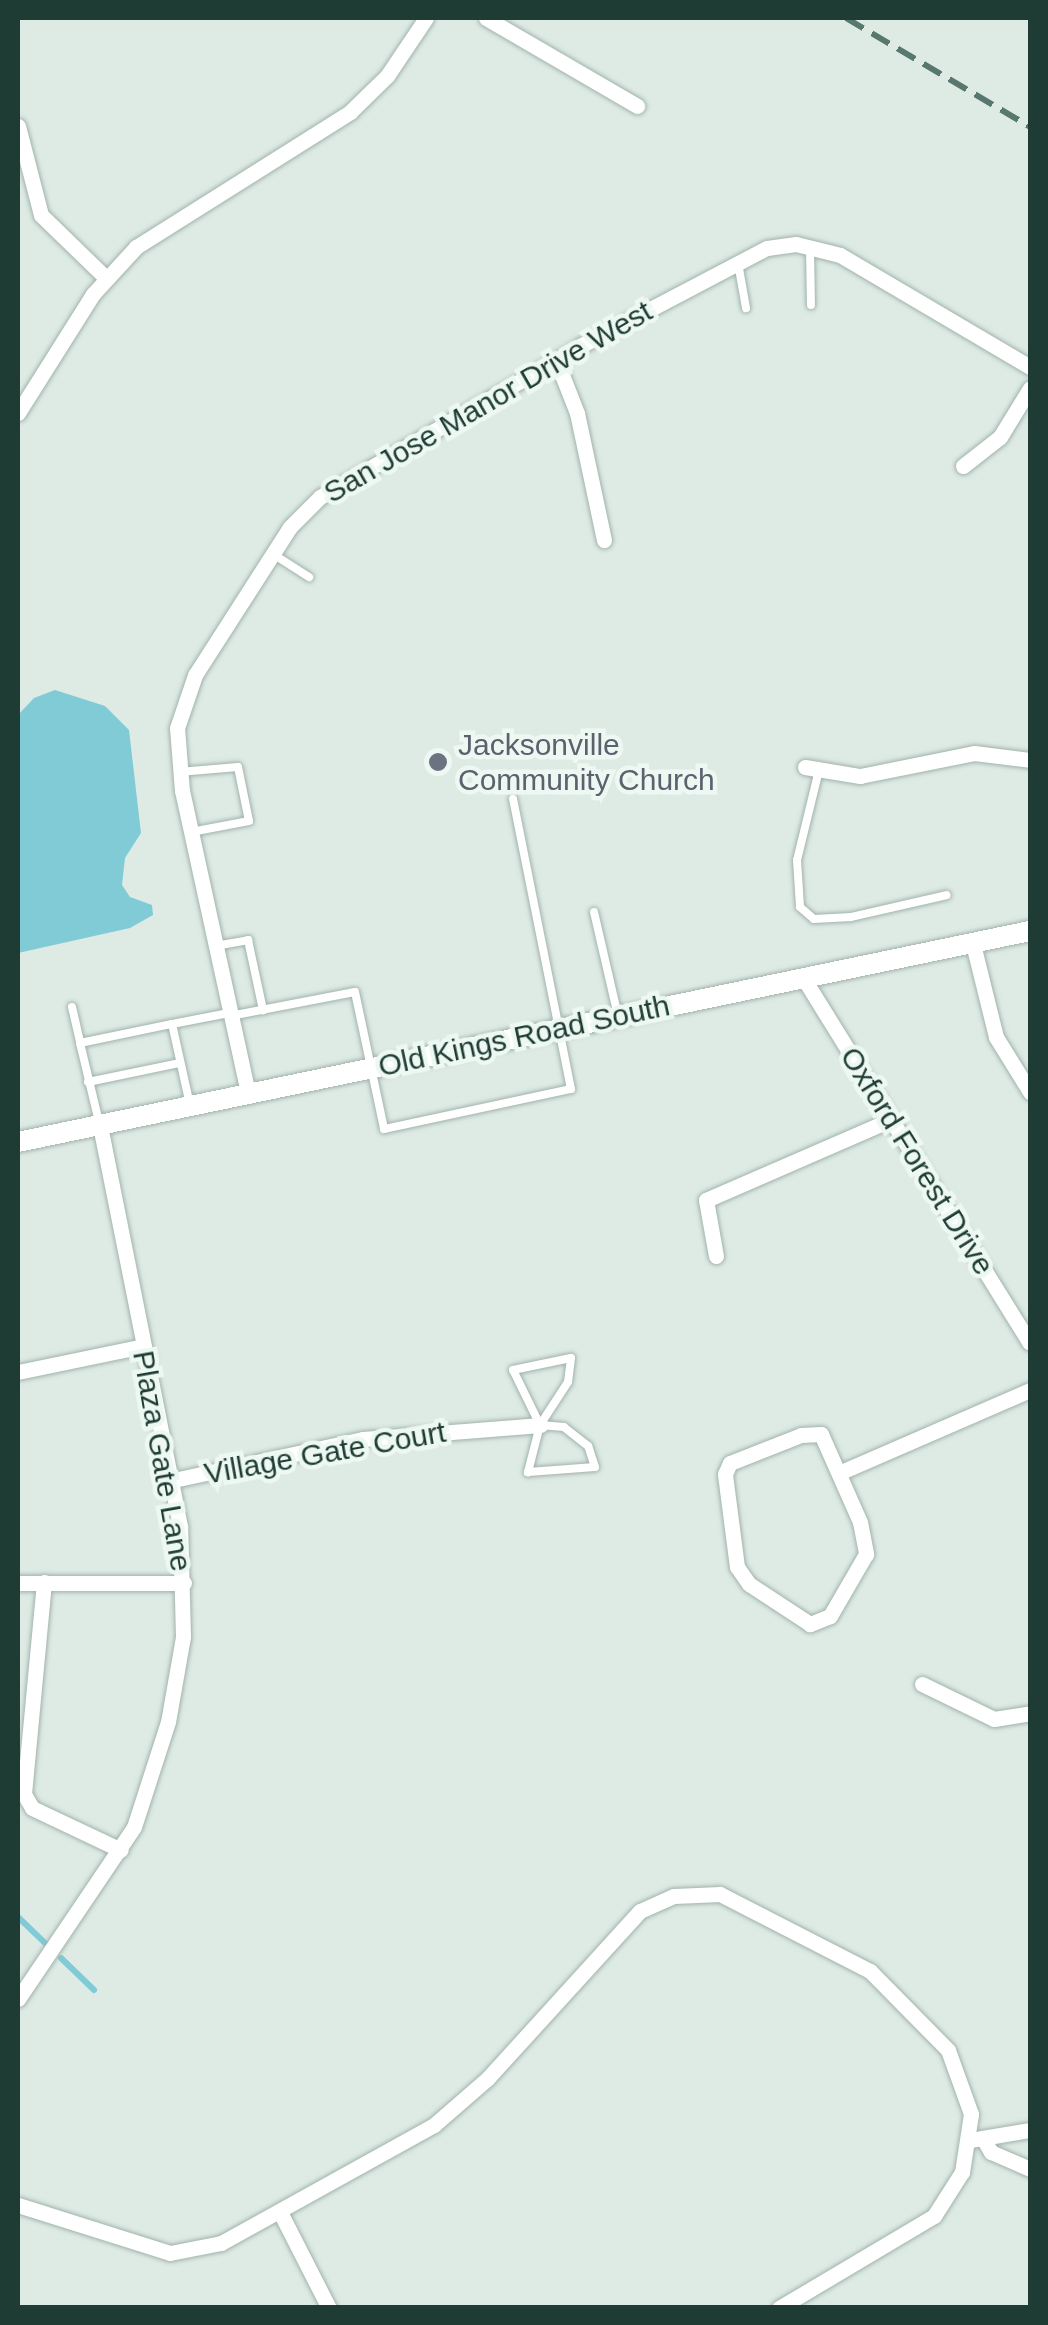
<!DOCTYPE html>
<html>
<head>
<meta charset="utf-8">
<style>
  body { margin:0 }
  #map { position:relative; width:1048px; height:2325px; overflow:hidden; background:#deebe5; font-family:Helvetica,sans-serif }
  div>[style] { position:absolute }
  .water>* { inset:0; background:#80cbd6 }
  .stream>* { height:6px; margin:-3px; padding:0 3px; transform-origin:3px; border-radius:3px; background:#80cbd6 }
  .roads { filter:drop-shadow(0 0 2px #a1b3ac) drop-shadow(0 0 2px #a1b3ac) }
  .service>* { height:8px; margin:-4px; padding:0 4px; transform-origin:4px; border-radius:4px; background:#fff }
  .minor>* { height:15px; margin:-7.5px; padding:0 7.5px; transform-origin:7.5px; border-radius:7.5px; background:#fff }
  .tertiary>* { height:20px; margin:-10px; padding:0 10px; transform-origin:10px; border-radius:10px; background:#fff }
  .rail>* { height:6px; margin-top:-3px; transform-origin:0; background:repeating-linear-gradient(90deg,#58786f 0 20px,transparent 0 30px) }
  .dots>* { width:28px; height:28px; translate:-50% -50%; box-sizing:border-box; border:5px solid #eef8f3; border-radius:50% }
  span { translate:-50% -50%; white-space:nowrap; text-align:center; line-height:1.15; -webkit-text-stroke:9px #eef8f3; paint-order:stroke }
  .street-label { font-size:30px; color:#1e3c33 }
  .worship-label { font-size:30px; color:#5b616d }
  .left { translate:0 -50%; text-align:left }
  .frame { position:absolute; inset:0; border:20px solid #1e3c33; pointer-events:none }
</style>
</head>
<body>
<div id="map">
  <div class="water">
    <div style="clip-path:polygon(55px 690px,105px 706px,129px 730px,141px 833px,125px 858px,122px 885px,130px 897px,152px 905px,153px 915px,130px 928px,18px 953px,18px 715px,34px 698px)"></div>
  </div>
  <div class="stream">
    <div style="left:18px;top:1917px;width:37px;rotate:44deg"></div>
    <div style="left:61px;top:1958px;width:46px;rotate:44.1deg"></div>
  </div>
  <div class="roads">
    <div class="service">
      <div style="left:810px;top:249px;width:56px;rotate:89deg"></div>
      <div style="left:738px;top:263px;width:46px;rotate:79.9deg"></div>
      <div style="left:273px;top:554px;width:43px;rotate:32.6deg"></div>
      <div style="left:819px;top:770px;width:93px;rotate:103.7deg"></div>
      <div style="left:797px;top:860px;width:47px;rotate:86.3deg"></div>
      <div style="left:800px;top:907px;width:18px;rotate:41deg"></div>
      <div style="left:814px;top:919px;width:37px;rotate:-3deg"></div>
      <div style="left:851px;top:917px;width:98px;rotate:-12.9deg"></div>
      <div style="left:179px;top:772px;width:59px;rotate:-4.8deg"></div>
      <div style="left:238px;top:767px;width:55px;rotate:78.5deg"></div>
      <div style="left:249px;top:821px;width:59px;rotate:169.3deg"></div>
      <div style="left:594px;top:912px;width:107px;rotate:77deg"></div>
      <div style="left:215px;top:946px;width:34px;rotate:-10deg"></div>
      <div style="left:248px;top:940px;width:72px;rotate:77.9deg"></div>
      <div style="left:72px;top:1007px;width:37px;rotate:77deg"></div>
      <div style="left:230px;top:1016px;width:127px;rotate:-10.9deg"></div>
      <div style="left:355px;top:992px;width:140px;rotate:78deg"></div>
      <div style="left:384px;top:1129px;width:191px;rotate:-12.1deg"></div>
      <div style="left:571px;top:1089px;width:296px;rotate:-101.3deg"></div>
      <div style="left:88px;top:1082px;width:94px;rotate:-11.7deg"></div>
      <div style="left:190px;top:1105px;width:83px;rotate:-102.5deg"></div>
      <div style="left:172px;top:1024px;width:58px;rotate:-10.9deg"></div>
      <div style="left:99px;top:1122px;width:81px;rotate:-103.5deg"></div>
      <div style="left:80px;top:1043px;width:94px;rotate:-11.7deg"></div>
      <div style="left:540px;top:1425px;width:61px;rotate:-116.1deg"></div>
      <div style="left:513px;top:1370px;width:59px;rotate:-11.7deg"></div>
      <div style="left:571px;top:1358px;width:24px;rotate:97deg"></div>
      <div style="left:568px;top:1382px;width:51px;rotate:123.1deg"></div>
      <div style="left:540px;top:1425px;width:49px;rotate:104.3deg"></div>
      <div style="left:528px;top:1472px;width:67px;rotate:-4.3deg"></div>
      <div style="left:595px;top:1467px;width:22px;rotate:-108deg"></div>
      <div style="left:588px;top:1446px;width:31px;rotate:-142deg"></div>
      <div style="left:564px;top:1427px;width:24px;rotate:-175deg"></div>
    </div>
    <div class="minor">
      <div style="left:486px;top:18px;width:175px;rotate:30.2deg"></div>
      <div style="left:18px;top:126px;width:92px;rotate:75.5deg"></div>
      <div style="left:41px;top:215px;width:91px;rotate:44.1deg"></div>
      <div style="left:557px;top:362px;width:55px;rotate:68.6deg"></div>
      <div style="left:577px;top:413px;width:130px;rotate:78deg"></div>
      <div style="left:18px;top:413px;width:141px;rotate:-57.8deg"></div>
      <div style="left:93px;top:294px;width:64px;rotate:-47.5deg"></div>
      <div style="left:136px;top:247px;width:253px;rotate:-32.2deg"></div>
      <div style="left:350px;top:112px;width:52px;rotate:-44.2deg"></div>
      <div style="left:387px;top:76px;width:70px;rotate:-56.1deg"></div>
      <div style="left:963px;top:466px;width:47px;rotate:-38.1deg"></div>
      <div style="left:1000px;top:437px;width:57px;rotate:-58.5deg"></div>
      <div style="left:805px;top:767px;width:56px;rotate:9.3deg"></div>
      <div style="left:860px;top:776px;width:116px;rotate:-11.4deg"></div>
      <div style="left:974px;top:753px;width:56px;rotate:7.1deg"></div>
      <div style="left:973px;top:944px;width:96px;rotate:76.1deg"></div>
      <div style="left:996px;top:1037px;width:65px;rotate:58.3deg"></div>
      <div style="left:804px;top:979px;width:428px;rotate:58.2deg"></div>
      <div style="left:248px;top:1093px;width:309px;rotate:-102.3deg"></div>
      <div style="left:182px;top:791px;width:63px;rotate:-94.5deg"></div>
      <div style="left:177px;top:728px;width:56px;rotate:-71.2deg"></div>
      <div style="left:195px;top:675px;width:176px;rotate:-57.3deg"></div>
      <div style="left:290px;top:527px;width:42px;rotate:-45deg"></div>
      <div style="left:320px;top:497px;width:301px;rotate:-30.1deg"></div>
      <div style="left:580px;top:346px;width:211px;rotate:-27.7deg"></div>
      <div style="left:767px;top:248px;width:29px;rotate:-8deg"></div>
      <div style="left:796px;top:244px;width:45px;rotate:14deg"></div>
      <div style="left:840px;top:255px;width:221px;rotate:30.5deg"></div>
      <div style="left:716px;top:1256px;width:57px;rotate:-100.1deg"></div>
      <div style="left:706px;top:1200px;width:201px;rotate:-23.5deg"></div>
      <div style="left:18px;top:1372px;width:128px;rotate:-11.7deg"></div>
      <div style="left:821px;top:1434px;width:96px;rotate:66.1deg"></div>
      <div style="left:860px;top:1522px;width:33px;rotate:79deg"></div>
      <div style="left:866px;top:1554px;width:72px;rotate:120.1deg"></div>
      <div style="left:830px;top:1616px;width:22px;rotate:158deg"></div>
      <div style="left:810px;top:1624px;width:73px;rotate:-146.7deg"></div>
      <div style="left:749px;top:1584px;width:21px;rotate:-125deg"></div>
      <div style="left:737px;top:1567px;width:94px;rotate:-97.4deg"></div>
      <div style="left:725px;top:1474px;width:12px;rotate:-66deg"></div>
      <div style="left:730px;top:1463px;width:76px;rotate:-21.5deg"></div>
      <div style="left:801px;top:1435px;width:20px;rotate:-3deg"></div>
      <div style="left:839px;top:1473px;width:208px;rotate:-23.5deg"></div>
      <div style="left:169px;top:1481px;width:198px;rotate:-12.2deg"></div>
      <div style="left:363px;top:1439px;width:178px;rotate:-4.5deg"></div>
      <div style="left:44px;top:1582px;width:213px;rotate:95.4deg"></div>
      <div style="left:24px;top:1794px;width:16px;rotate:60deg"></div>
      <div style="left:32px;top:1808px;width:98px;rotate:25.3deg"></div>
      <div style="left:18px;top:1583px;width:166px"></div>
      <div style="left:922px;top:1684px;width:80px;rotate:25.9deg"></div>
      <div style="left:994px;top:1719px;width:36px;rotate:-9deg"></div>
      <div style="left:18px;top:1999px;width:207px;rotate:-56deg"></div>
      <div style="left:134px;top:1827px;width:110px;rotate:-72.1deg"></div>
      <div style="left:168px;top:1722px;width:86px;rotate:-80deg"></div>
      <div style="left:183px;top:1637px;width:111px;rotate:-91.5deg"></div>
      <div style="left:180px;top:1526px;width:409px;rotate:-101.3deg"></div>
      <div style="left:970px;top:2140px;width:61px;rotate:-9.5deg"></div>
      <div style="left:985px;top:2142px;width:12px;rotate:59deg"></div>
      <div style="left:991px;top:2152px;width:43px;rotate:23.6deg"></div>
      <div style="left:18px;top:2205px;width:159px;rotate:17.5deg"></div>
      <div style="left:170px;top:2253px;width:52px;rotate:-11.1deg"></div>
      <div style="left:221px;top:2243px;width:244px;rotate:-29deg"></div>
      <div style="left:434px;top:2125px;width:70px;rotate:-41deg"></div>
      <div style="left:487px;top:2079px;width:227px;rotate:-47.7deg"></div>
      <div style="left:640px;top:1911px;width:37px;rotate:-24deg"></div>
      <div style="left:674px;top:1896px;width:46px;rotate:-2.5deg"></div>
      <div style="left:720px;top:1894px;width:169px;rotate:27.2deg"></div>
      <div style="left:870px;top:1971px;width:111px;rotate:45.4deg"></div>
      <div style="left:948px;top:2050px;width:68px;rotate:70.2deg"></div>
      <div style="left:971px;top:2114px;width:59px;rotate:98.8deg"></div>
      <div style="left:962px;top:2172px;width:52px;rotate:122.5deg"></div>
      <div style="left:934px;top:2216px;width:180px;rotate:149.3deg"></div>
      <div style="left:280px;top:2212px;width:108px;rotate:63deg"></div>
    </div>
    <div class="tertiary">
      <div style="left:18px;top:1142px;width:1034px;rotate:-11.78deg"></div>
    </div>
  </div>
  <div class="rail">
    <div style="left:846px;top:18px;width:214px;rotate:30.6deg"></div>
  </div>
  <div class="dots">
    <div style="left:438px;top:762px;background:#6b7280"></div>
  </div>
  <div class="street-label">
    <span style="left:488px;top:402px;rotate:-30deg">San Jose Manor Drive West</span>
    <span style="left:524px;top:1036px;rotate:-12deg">Old Kings Road South</span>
    <span style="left:917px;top:1161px;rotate:58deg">Oxford Forest Drive</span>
    <span style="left:325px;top:1453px;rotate:-10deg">Village Gate Court</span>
    <span style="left:162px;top:1461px;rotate:80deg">Plaza Gate Lane</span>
  </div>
  <div class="worship-label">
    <span class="left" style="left:458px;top:762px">Jacksonville<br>Community Church</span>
  </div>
  <div class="frame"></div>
</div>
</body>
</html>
